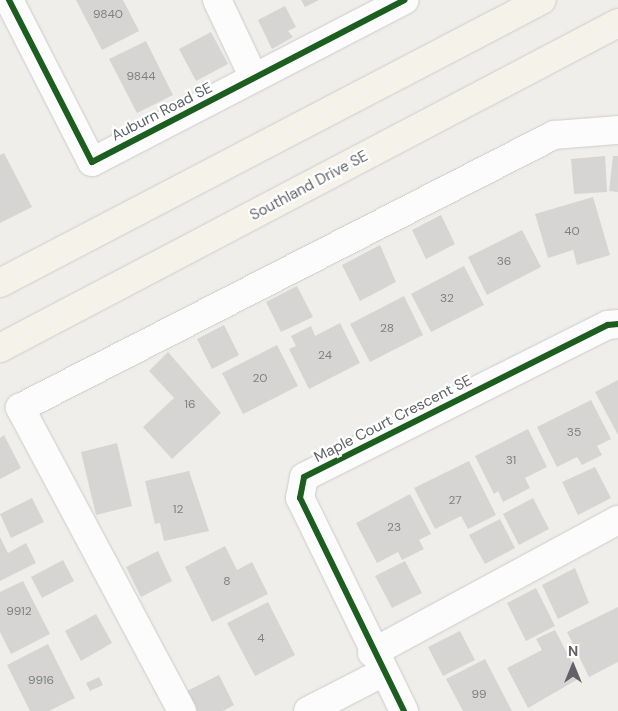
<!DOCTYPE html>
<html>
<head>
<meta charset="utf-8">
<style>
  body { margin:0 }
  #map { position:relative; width:618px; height:711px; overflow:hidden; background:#efeeea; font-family:"DM Sans",sans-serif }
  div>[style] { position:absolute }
  .building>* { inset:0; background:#d6d5d3 }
  .roads { filter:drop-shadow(0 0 1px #cbcccc) drop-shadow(0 0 1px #cbcccc) }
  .minor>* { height:28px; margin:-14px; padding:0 14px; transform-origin:14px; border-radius:14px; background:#fdfcfc }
  .major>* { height:28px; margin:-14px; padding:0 14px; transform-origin:14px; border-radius:14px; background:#f4f2e9 }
  .cycleway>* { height:6px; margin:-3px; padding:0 3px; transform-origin:3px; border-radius:3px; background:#1b5e20 }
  span { translate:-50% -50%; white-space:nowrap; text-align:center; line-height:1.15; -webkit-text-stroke:4.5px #fff; paint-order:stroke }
  .number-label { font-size:12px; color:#7e8184 }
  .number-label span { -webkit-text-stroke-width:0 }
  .street-label { font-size:15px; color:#5f6368 }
  .north { position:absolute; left:548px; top:641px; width:50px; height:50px; -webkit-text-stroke:4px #fff; paint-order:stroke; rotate:0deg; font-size:14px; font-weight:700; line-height:20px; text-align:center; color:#5f6368 }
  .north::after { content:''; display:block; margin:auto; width:18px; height:22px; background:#5f6368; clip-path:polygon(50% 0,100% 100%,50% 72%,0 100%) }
</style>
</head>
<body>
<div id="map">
  <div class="building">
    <div style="clip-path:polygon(76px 0,123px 0,139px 31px,102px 50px)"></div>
    <div style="clip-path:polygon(301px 0,319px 0,305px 7px)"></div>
    <div style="clip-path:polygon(285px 6px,296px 27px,288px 31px,293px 37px,272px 49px,258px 20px)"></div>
    <div style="clip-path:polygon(211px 32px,228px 64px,196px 81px,179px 49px)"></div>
    <div style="clip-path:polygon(146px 41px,173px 95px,137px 113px,109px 59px)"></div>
    <div style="clip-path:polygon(4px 153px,32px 207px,0 223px,0 155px)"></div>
    <div style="clip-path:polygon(605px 156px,607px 192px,574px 194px,571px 159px)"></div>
    <div style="clip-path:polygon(613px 156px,618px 156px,618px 192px,609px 191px)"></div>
    <div style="clip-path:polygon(593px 197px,610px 255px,577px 265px,573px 250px,548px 258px,535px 214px)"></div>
    <div style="clip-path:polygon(441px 215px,455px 244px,426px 259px,412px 230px)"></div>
    <div style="clip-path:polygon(522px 230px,541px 267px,487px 295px,468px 257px)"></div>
    <div style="clip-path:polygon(380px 245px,396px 282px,360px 301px,342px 265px)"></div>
    <div style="clip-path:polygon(464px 266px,484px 305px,431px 332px,411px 294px)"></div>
    <div style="clip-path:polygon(297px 286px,313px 317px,281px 332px,266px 302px)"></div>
    <div style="clip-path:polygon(404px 296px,423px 335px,370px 362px,350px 324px)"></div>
    <div style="clip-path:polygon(340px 323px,360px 363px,309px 389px,289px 349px,296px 346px,291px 336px,311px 326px,315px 336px)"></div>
    <div style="clip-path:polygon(224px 325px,239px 355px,212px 369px,197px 339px)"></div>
    <div style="clip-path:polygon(277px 345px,298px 386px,243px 414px,222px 373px)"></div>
    <div style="clip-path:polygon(168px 352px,221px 413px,172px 459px,143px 427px,174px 398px,149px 371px)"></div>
    <div style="clip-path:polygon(618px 380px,618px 435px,595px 392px)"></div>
    <div style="clip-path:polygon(591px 400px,611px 439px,597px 446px,602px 455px,582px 465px,577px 457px,557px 467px,537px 427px)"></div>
    <div style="clip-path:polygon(528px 429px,547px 467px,525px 478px,530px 488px,503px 502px,498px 491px,494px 494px,475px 456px)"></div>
    <div style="clip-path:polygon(4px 435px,21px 468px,0 479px,0 438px)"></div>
    <div style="clip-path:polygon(117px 443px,132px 506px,96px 515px,81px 452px)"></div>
    <div style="clip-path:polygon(469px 461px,496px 515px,468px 529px,461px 516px,435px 529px,414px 488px)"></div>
    <div style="clip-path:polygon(595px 467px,611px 498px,578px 515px,562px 482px)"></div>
    <div style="clip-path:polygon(189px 471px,209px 531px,164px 541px,160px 523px,155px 524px,145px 481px)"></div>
    <div style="clip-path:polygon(410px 494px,431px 534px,419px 540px,424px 549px,402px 560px,398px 552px,377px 563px,356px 523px)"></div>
    <div style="clip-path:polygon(32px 498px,44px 522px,11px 538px,0 514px)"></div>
    <div style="clip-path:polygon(533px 498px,549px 529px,519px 545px,503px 514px)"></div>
    <div style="clip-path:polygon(500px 519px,515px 548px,485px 564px,469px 535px)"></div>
    <div style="clip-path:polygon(0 537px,8px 553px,26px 543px,36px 563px,0 581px)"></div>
    <div style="clip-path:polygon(225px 546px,237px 570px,252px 562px,268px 594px,212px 622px,185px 567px)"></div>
    <div style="clip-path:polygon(158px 551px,172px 581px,141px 597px,126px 567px)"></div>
    <div style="clip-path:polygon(63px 560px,74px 581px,42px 598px,31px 577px)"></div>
    <div style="clip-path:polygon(405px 561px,422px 593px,392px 608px,375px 576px)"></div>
    <div style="clip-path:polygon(575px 568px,589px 603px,558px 619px,542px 585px)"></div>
    <div style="clip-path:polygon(23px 581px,50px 634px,11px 654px,0 632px,0 592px)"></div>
    <div style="clip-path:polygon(536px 588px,555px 626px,526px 641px,507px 603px)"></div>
    <div style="clip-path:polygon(268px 602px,295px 655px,255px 676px,227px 623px)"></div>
    <div style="clip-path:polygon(618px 607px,618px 662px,589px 677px,567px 632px)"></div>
    <div style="clip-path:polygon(96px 614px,112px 643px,81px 661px,65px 631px)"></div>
    <div style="clip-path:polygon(555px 630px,580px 678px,528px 708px,507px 668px,542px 650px,536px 639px)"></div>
    <div style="clip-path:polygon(460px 631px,475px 660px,443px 676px,428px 647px)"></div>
    <div style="clip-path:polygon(48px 644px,75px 698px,49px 711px,30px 711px,7px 665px)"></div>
    <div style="clip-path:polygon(485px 659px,512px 711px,463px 711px,446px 679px)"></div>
    <div style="clip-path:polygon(219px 675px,234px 705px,223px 711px,197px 711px,187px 691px)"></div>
    <div style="clip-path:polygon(99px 677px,103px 685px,90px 691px,86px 683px)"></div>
  </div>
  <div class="roads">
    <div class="minor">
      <div style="left:9px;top:0;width:182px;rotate:62.9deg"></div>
      <div style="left:92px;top:162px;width:352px;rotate:-27.4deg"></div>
      <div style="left:217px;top:0;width:86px;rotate:64.6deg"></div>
      <div style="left:372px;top:653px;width:280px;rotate:-28.4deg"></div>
      <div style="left:182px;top:711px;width:344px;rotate:-118.1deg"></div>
      <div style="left:20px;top:408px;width:600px;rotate:-27.08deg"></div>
      <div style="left:554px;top:135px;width:64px;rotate:-4.5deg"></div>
      <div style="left:308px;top:711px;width:85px;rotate:-27.2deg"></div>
      <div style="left:404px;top:711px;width:237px;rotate:-116deg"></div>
      <div style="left:300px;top:498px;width:21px;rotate:-79deg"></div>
      <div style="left:304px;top:477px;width:340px;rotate:-26.6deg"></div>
      <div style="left:608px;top:325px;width:10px;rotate:-6deg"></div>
    </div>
    <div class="major">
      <div style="left:0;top:283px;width:611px;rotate:-27.57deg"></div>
      <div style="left:0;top:348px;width:698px;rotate:-27.74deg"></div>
    </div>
  </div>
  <div class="cycleway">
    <div style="left:9px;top:0;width:182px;rotate:62.9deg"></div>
    <div style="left:92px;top:162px;width:352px;rotate:-27.4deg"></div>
    <div style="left:404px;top:711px;width:237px;rotate:-116deg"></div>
    <div style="left:300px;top:498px;width:21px;rotate:-79deg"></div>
    <div style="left:304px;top:477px;width:340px;rotate:-26.6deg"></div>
    <div style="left:608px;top:325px;width:10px;rotate:-6deg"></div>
  </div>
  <div class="number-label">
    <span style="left:108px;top:15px">9840</span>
    <span style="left:141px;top:77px">9844</span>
    <span style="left:572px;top:232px">40</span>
    <span style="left:504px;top:262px">36</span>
    <span style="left:447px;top:299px">32</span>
    <span style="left:387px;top:329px">28</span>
    <span style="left:325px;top:356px">24</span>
    <span style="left:260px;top:379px">20</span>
    <span style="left:190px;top:405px">16</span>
    <span style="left:574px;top:433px">35</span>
    <span style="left:511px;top:461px">31</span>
    <span style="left:455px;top:501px">27</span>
    <span style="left:178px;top:510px">12</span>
    <span style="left:394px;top:528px">23</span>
    <span style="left:227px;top:582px">8</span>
    <span style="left:19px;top:612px">9912</span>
    <span style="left:261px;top:639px">4</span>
    <span style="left:41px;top:681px">9916</span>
    <span style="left:479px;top:695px">99</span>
  </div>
  <div class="street-label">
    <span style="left:162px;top:112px;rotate:-27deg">Auburn Road SE</span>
    <span style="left:309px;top:186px;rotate:-28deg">Southland Drive SE</span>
    <span style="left:393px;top:419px;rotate:-27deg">Maple Court Crescent SE</span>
  </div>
  <div class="north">N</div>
</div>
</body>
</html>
